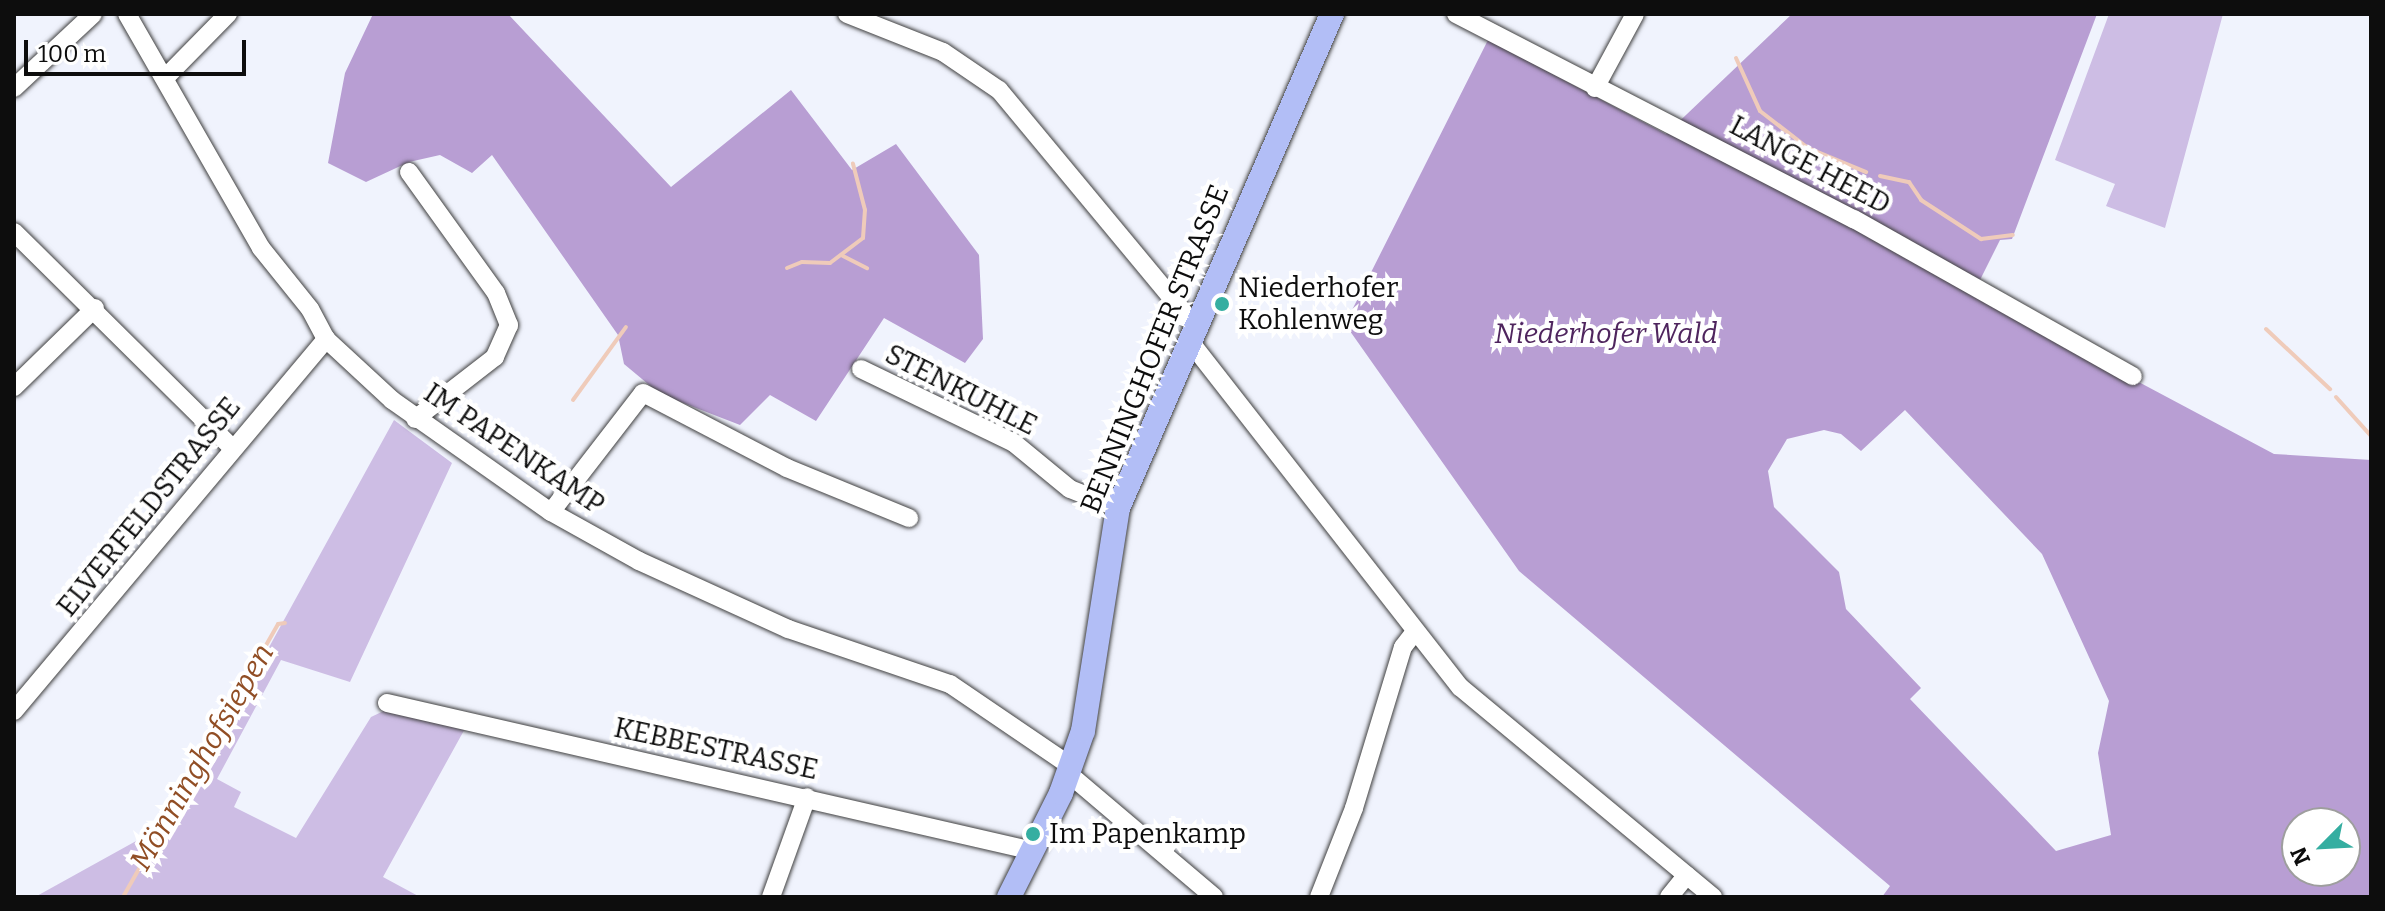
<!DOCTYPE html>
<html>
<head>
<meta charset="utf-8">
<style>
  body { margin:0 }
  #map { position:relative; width:2385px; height:911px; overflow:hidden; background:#f0f3fd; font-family:Bitter,serif }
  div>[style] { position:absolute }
  .green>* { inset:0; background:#cdbde4 }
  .forest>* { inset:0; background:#b89ed3 }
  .stream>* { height:4px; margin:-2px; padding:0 2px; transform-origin:2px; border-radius:2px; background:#efcbba }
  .roads { filter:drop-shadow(0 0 2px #404040) drop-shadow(0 0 2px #404040) }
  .street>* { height:18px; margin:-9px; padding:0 9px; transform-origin:9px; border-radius:9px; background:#fff }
  .secondary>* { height:24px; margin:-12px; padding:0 12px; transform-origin:12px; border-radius:12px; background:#b2bef6 }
  .dots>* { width:22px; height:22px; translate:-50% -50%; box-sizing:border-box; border:4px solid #fff; border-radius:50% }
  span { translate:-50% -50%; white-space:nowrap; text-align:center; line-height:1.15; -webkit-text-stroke:8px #fff; paint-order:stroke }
  .street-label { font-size:28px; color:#0d0d0d }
  .poi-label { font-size:28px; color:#0d0d0d }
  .left { translate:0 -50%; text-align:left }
  .park-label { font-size:28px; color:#4f255e; font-style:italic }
  .water-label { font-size:30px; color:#914e25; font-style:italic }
  .frame { position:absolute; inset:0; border:16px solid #0d0d0d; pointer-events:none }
  .north { position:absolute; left:2281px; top:807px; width:80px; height:80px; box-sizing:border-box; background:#fff; border:2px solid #9e9e9e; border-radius:50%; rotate:246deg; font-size:22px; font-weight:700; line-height:32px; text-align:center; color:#0d0d0d }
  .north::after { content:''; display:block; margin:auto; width:28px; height:36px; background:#35aea1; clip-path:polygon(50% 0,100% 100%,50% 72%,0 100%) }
  .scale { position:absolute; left:24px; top:40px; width:222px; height:36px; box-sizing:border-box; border:4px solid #0d0d0d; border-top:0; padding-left:10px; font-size:24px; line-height:28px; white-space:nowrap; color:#0d0d0d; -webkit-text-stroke:6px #fff; paint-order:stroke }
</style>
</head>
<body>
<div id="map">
  <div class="green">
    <div style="clip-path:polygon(2109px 14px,2223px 14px,2165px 228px,2106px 206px,2115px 184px,2055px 160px)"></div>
    <div style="clip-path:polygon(394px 420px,452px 463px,350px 682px,281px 660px,217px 779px,241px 792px,234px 807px,296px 838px,371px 717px,390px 708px,467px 725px,383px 877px,420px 897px,35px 897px,174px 820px)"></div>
  </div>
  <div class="forest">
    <div style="clip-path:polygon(373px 14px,508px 14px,671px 187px,791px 90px,852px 170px,896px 144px,979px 255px,983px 339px,965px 363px,884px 318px,816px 421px,770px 395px,740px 425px,660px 394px,624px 364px,618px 335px,492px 155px,472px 173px,440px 155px,409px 162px,366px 182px,328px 163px,345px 73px)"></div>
    <div style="clip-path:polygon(evenodd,1792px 14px,2097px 14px,2012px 239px,2000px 240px,1973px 294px,2274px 454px,2371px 460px,2371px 897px,1882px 897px,1890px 886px,1519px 571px,1345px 324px,1488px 40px,1666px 134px,1792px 14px,1905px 410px,2042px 554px,2109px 701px,2098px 753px,2111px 835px,2056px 851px,1910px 699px,1921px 688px,1846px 609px,1839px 572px,1774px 507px,1768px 471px,1787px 439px,1824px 430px,1841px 434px,1861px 451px,1905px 410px,1792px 14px,2297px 823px,2345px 823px,2345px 871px,2297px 871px,2297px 823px)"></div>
  </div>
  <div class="stream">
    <div style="left:1736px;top:58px;width:58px;rotate:65.6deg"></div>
    <div style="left:1760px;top:111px;width:61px;rotate:37.6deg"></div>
    <div style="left:1808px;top:148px;width:63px;rotate:22.5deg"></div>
    <div style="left:1880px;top:176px;width:30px;rotate:12deg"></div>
    <div style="left:1909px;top:182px;width:22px;rotate:56deg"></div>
    <div style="left:1921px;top:200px;width:72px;rotate:33deg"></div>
    <div style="left:1981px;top:239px;width:32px;rotate:-7deg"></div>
    <div style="left:843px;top:256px;width:27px;rotate:27deg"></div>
    <div style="left:787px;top:268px;width:16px;rotate:-22deg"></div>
    <div style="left:802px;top:262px;width:28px;rotate:2deg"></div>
    <div style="left:830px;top:263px;width:41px;rotate:-37.1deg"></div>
    <div style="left:863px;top:238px;width:28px;rotate:-86deg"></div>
    <div style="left:865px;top:210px;width:48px;rotate:-104.6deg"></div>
    <div style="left:2266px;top:329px;width:88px;rotate:43.2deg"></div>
    <div style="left:2336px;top:397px;width:52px;rotate:48.1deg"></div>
    <div style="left:573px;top:400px;width:90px;rotate:-54deg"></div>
    <div style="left:123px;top:897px;width:314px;rotate:-60.4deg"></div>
    <div style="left:278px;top:624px;width:7px;rotate:-8deg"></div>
  </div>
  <div class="roads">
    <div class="street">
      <div style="left:127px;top:14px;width:270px;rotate:60.2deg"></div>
      <div style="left:261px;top:248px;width:78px;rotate:51.2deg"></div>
      <div style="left:310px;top:309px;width:34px;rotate:62deg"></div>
      <div style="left:326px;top:339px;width:90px;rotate:42.7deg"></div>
      <div style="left:392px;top:400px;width:194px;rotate:35.2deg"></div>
      <div style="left:551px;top:512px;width:101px;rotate:29.1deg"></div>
      <div style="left:639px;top:561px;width:164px;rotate:24.5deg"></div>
      <div style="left:788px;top:629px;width:171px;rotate:18.8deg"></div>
      <div style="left:950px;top:684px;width:148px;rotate:34.2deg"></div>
      <div style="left:847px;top:14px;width:103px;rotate:21.6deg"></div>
      <div style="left:943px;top:52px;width:68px;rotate:34.2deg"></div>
      <div style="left:999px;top:90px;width:305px;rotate:50.3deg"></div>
      <div style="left:1456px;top:14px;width:448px;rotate:27.3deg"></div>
      <div style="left:1854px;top:219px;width:320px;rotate:29.4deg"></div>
      <div style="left:165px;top:78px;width:90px;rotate:-45.5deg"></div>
      <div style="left:14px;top:88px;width:108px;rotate:-43.1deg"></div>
      <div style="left:1595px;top:88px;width:84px;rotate:-61.6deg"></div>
      <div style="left:409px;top:172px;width:149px;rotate:54.3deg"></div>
      <div style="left:496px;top:293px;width:35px;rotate:68deg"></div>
      <div style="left:509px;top:325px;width:35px;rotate:114deg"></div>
      <div style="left:495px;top:357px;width:101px;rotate:142.2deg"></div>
      <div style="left:14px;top:232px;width:308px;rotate:44.7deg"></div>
      <div style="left:1188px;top:339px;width:442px;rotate:52deg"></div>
      <div style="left:1460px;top:687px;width:329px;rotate:39.7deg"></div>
      <div style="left:861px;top:369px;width:170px;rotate:25.8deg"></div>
      <div style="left:1014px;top:443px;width:72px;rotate:39.4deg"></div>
      <div style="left:1070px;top:489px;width:52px;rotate:21.6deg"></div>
      <div style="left:14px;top:387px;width:113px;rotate:-44.3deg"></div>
      <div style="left:551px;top:512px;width:150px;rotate:-52.3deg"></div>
      <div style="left:643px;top:393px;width:162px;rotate:27.5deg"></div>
      <div style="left:787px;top:468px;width:132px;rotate:22.3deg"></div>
      <div style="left:387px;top:703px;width:663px;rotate:12.9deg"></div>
      <div style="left:14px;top:711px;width:486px;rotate:-50deg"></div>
      <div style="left:1069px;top:774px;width:190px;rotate:40.3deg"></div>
      <div style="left:771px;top:897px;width:106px;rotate:-70.2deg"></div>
      <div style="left:1319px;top:897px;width:96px;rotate:-68.5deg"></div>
      <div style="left:1354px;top:808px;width:168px;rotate:-73.1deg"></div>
      <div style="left:1403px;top:647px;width:18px;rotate:-52deg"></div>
      <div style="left:1669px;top:897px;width:28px;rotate:-51deg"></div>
    </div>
    <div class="secondary">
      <div style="left:1009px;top:897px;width:116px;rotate:-63.4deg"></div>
      <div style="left:1061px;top:793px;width:66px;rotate:-70.5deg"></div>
      <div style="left:1083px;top:731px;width:226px;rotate:-81.1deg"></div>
      <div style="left:1118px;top:508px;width:538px;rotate:-66.58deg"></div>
    </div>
  </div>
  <div class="dots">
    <div style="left:1222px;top:304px;background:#35aea1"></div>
    <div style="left:1033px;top:834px;background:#35aea1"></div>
  </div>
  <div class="street-label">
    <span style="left:1810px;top:165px;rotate:28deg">LANGE HEED</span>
    <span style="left:1155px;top:349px;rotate:-68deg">BENNINGHOFER STRASSE</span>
    <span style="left:961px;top:390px;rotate:27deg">STENKUHLE</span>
    <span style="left:514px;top:449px;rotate:34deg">IM PAPENKAMP</span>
    <span style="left:149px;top:507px;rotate:-51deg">ELVERFELDSTRASSE</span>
    <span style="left:716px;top:749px;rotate:12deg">KEBBESTRASSE</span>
  </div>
  <div class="poi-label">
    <span class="left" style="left:1238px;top:304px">Niederhofer<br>Kohlenweg</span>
    <span class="left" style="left:1049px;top:834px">Im Papenkamp</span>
  </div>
  <div class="park-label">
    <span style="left:1606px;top:334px">Niederhofer Wald</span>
  </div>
  <div class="water-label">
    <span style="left:202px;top:757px;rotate:-60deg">Mönninghofsiepen</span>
  </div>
  <div class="frame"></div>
  <div class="north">N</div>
  <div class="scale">100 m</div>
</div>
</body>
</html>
